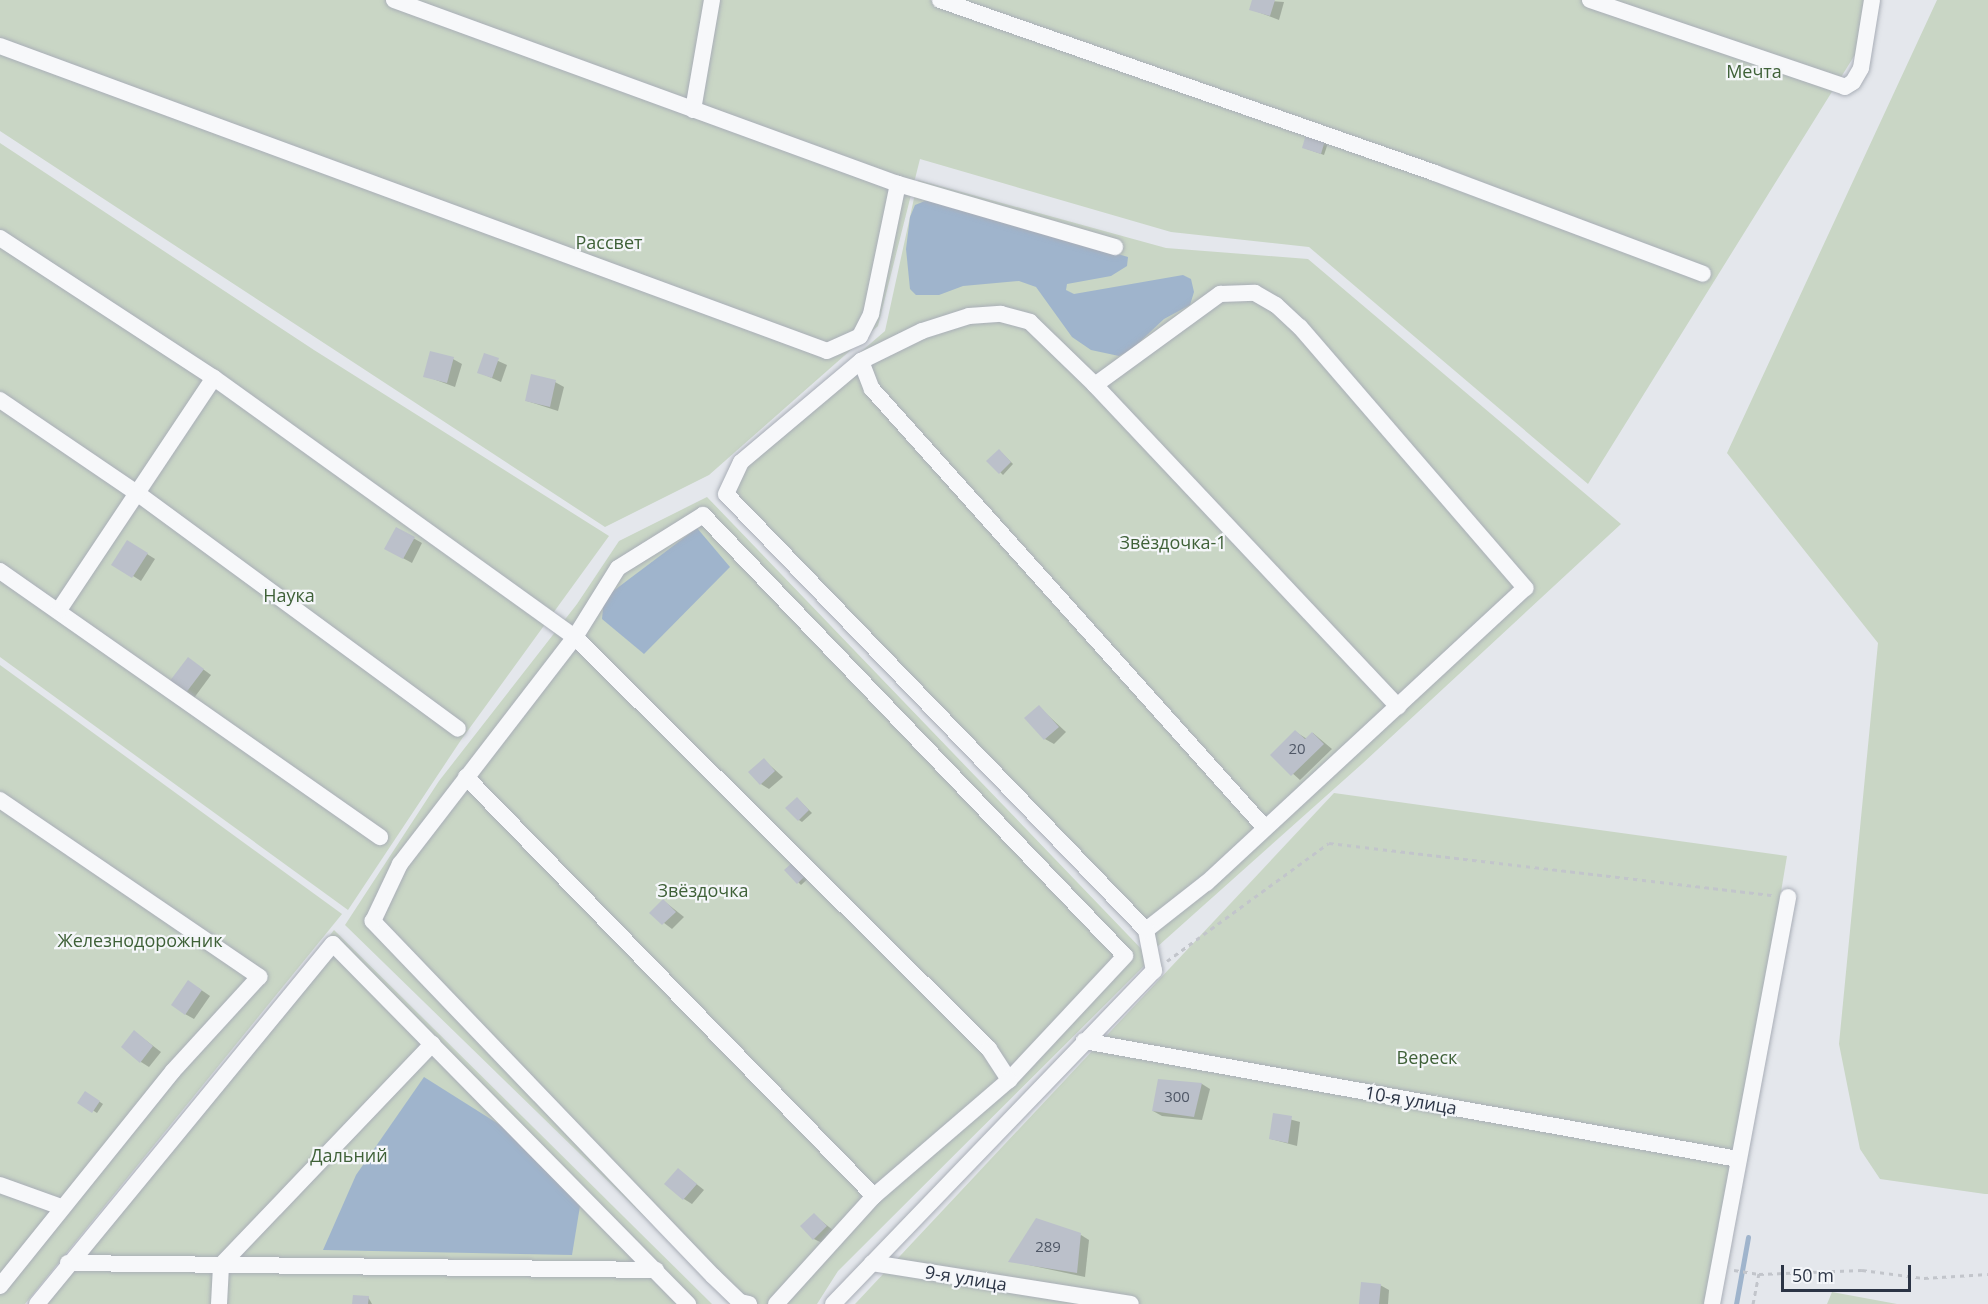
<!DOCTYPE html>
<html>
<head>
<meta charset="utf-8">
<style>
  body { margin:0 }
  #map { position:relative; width:1988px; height:1304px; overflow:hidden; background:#e4e7ec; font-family:"Open Sans",sans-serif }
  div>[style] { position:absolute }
  .green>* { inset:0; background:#c9d6c5 }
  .water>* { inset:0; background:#9fb4cc }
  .shadow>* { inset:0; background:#0003 }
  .stream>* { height:5px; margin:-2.5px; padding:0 2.5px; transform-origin:2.5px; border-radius:2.5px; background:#9fb4cc }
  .building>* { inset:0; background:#bbc0ca }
  .path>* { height:3px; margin-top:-1.5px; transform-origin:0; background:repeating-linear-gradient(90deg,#c2c5cb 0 4.5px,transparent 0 9px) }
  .roads { filter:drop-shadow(0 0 2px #a9aeb7) drop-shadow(0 0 2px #a9aeb7) }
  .minor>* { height:16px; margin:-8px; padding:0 8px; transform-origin:8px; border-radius:8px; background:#f7f8fa }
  span { translate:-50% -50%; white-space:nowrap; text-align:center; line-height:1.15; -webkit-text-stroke:4.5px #f4f6f9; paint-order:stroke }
  .number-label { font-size:15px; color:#4f5766 }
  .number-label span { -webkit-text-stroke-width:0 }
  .park-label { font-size:18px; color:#3f6138 }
  .street-label { font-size:18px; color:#2b3445 }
  .scale { position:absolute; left:1781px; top:1265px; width:130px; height:27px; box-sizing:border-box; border:3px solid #2b3445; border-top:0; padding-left:8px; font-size:18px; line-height:21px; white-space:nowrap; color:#2b3445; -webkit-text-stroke:4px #f4f6f9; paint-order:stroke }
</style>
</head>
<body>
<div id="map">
  <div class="green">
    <div style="clip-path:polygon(0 0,1877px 0,1861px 45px,1588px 484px,1309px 247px,1171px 232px,920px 159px,878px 326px,709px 475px,605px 527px,0 131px)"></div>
    <div style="clip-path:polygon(1937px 0,1988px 0,1988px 1194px,1985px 1194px,1880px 1179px,1860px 1149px,1839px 1044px,1878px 643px,1727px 453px)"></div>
    <div style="clip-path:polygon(0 143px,314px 350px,609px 536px,461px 740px,348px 910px,0 657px)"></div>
    <div style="clip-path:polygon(918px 180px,1166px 248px,1308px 259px,1621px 524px,1363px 763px,1157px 947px,719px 490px,732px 463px,885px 331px)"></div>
    <div style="clip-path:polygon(707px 497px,1151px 959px,838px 1271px,817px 1304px,734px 1304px,345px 925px,439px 781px,577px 604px,619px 541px)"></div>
    <div style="clip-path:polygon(0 665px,342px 914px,25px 1304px,0 1304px)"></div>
    <div style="clip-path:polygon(1334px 793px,1787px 856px,1712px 1304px,855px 1304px)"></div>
    <div style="clip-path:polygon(334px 930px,712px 1304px,44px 1304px)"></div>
    <div style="clip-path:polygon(1832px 1292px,1897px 1304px,1827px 1304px)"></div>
  </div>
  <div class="water">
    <div style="clip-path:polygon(925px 201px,944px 202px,1128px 257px,1127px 266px,1111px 276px,1067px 284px,1066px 290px,1074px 294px,1183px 275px,1191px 279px,1194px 292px,1190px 305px,1164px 319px,1131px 350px,1119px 356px,1091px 350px,1072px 337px,1036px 287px,1019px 281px,963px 286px,939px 295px,916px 295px,910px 289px,906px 249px,910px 217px,915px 205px)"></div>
    <div style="clip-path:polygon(697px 528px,730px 567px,644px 654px,602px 619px,604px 598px)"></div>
    <div style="clip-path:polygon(424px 1077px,527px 1142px,580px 1206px,572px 1255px,323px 1250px,356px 1175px)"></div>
  </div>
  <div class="shadow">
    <div style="clip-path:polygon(1253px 0,1284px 2px,1279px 20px,1250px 9px)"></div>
    <div style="clip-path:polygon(1329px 140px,1324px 155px,1307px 149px)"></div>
    <div style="clip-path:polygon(485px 355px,507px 365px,501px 382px,478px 372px)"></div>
    <div style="clip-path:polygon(453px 359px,462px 364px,455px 387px,425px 376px)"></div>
    <div style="clip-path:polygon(555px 382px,564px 387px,558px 411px,527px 401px)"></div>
    <div style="clip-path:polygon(1002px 453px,1013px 464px,1003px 475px,1000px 472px)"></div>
    <div style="clip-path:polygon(397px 529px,422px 543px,412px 563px,386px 549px)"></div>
    <div style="clip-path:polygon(128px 542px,155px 559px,141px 581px,114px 564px)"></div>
    <div style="clip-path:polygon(196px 664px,211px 675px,194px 698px,186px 693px)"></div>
    <div style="clip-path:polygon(1039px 707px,1066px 732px,1054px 744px,1045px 739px)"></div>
    <div style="clip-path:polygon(1296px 732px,1307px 739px,1313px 733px,1332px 749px,1300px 780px,1272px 755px)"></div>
    <div style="clip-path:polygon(764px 760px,783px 777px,769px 789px,761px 784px)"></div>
    <div style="clip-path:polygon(800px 801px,812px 813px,802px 822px,799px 820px)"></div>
    <div style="clip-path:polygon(786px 870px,810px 877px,801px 885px)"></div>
    <div style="clip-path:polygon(664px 901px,684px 917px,672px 929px,651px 913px)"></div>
    <div style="clip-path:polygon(197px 987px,210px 996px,194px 1019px,185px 1014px)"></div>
    <div style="clip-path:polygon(135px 1032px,161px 1052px,149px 1067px,141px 1062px)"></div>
    <div style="clip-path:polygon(1159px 1080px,1202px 1084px,1210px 1089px,1202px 1120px,1162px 1116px,1153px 1111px)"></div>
    <div style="clip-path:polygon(86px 1093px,103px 1104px,97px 1113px,80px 1102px)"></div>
    <div style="clip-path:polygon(1274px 1115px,1300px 1122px,1297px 1146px,1271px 1139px)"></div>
    <div style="clip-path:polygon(679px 1170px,704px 1190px,692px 1204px,684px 1199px)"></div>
    <div style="clip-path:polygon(814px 1215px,834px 1231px,822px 1243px,814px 1239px)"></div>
    <div style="clip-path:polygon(1081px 1235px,1089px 1240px,1085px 1277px,1010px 1261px)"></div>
    <div style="clip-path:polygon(1380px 1285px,1389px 1290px,1388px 1304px,1361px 1304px)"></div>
    <div style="clip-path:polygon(368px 1297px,372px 1304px,354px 1304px)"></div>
  </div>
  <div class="stream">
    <div style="left:1736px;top:1304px;width:68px;rotate:-79.8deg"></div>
  </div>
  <div class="building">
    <div style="clip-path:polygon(1252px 0,1275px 0,1270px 16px,1249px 10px)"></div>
    <div style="clip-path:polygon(1307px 131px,1326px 137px,1321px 154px,1302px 148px)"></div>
    <div style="clip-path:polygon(430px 351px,454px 357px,447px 383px,423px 377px)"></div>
    <div style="clip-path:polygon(484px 353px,499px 358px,492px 378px,477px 373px)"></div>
    <div style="clip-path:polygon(531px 374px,556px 380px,550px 407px,525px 401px)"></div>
    <div style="clip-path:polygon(999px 449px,1011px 462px,999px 474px,986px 461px)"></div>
    <div style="clip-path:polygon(396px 527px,415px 537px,403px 559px,384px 549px)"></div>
    <div style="clip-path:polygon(127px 540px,148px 553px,132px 578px,111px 565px)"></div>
    <div style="clip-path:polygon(188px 657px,204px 669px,185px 694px,169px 682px)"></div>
    <div style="clip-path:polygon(1039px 705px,1059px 727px,1044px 740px,1024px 718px)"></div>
    <div style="clip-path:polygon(1295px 730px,1305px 739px,1312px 732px,1324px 744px,1291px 776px,1270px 755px)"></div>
    <div style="clip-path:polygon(764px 758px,775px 771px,760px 785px,748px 772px)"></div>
    <div style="clip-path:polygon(797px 797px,809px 810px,798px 821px,785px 808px)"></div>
    <div style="clip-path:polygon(794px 861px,807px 874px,797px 884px,784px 870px)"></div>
    <div style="clip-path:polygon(663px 899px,676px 912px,662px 925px,649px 913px)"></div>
    <div style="clip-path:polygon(188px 980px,202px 990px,185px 1015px,171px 1005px)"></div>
    <div style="clip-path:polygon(134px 1030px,153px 1046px,140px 1063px,121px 1047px)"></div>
    <div style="clip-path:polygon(1158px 1079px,1202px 1083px,1194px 1117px,1152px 1111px)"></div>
    <div style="clip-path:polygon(85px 1091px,100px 1101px,92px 1113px,77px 1103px)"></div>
    <div style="clip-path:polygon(1273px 1113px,1292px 1116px,1288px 1143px,1269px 1139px)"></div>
    <div style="clip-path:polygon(678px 1168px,697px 1184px,683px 1200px,664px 1184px)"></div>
    <div style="clip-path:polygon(814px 1213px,827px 1226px,813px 1240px,800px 1226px)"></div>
    <div style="clip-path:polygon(1036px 1218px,1081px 1233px,1077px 1273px,1008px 1262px)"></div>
    <div style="clip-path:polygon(1361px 1282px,1381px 1284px,1379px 1304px,1359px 1304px)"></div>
    <div style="clip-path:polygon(353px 1295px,369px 1296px,368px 1304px,352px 1304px)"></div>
  </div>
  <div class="path">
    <div style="left:1167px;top:961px;width:200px;rotate:-36.1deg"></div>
    <div style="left:1329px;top:843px;width:447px;rotate:6.7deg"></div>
    <div style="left:1734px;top:1270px;width:25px;rotate:9deg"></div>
    <div style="left:1753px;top:1304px;width:31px;rotate:-79deg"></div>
    <div style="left:1759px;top:1274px;width:103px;rotate:-2.2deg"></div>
    <div style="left:1862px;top:1270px;width:63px;rotate:7.4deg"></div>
    <div style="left:1924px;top:1278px;width:64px;rotate:-3.6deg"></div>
  </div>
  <div class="roads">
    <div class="minor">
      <div style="left:394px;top:0;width:537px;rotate:20.06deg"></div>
      <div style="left:898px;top:184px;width:226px;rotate:16.2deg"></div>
      <div style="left:940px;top:0;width:524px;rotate:19.26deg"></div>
      <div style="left:1435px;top:173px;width:286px;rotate:20.6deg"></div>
      <div style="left:1590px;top:0;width:269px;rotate:18.8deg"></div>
      <div style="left:1845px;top:87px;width:9px;rotate:-32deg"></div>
      <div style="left:1853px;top:82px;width:16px;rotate:-60deg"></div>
      <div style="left:1861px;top:68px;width:69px;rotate:-80.8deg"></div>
      <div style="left:0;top:46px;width:881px;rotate:20.24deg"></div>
      <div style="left:827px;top:351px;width:36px;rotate:-24deg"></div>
      <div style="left:860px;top:336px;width:25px;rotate:-63deg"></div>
      <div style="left:871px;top:314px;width:133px;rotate:-78.3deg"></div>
      <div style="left:693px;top:110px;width:112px;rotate:-80.2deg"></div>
      <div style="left:0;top:238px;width:256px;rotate:33.2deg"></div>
      <div style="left:214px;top:378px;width:444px;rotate:35.7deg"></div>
      <div style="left:575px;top:637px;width:584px;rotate:44.86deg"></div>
      <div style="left:989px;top:1049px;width:37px;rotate:57deg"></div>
      <div style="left:861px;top:361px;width:30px;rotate:69deg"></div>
      <div style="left:872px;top:389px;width:589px;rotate:48.16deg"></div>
      <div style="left:1095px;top:385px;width:155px;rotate:-36.1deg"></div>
      <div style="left:1220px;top:294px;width:35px;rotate:-2deg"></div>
      <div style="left:1255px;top:293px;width:24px;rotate:30deg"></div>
      <div style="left:1276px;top:305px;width:33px;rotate:43deg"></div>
      <div style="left:1300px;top:327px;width:345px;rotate:49.2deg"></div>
      <div style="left:1525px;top:588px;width:434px;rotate:137.2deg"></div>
      <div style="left:1206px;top:883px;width:76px;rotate:141.9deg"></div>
      <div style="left:0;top:400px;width:166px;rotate:34.2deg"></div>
      <div style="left:137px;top:493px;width:398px;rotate:36.3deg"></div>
      <div style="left:0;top:571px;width:464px;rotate:35deg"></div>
      <div style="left:59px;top:610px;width:279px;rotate:-56.3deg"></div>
      <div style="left:466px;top:777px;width:585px;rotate:45.76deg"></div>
      <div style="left:0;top:800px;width:314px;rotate:34.3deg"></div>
      <div style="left:259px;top:977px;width:127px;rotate:132.5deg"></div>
      <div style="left:173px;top:1071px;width:276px;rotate:128.8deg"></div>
      <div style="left:1084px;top:1041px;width:665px;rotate:10.23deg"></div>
      <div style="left:0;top:1185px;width:65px;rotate:19.8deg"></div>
      <div style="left:68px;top:1263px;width:588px;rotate:0.68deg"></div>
      <div style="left:872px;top:1263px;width:262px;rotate:9deg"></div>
      <div style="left:37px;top:1304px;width:466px;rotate:-50.6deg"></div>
      <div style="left:333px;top:944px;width:506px;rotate:45.4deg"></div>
      <div style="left:219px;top:1304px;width:39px;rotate:-87deg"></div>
      <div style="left:221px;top:1265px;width:306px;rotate:-46.3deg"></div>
      <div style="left:749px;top:1304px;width:9px;rotate:-167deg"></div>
      <div style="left:740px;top:1302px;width:37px;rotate:-136deg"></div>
      <div style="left:713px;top:1276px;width:492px;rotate:-133.8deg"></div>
      <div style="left:373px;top:921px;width:63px;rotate:-64.7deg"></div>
      <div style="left:400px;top:864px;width:287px;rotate:-52.4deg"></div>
      <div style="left:575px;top:637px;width:81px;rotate:-58.1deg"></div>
      <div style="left:618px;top:568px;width:100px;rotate:-31.9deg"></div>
      <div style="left:703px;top:515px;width:610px;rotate:46.26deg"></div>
      <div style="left:1125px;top:956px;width:170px;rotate:133.1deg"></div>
      <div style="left:1009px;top:1080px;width:178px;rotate:139.3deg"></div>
      <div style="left:874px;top:1196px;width:146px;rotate:132.2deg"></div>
      <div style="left:833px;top:1304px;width:463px;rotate:-46.1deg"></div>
      <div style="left:1154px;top:971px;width:42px;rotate:-101deg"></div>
      <div style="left:1146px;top:930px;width:605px;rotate:-133.93deg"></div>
      <div style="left:726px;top:494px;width:35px;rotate:-65deg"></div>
      <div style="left:741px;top:462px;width:157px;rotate:-40.1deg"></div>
      <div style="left:861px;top:361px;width:68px;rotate:-26.2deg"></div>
      <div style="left:922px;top:331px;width:49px;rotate:-17.7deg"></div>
      <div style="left:969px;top:316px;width:32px;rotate:-4deg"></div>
      <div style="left:1001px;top:314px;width:30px;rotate:15deg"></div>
      <div style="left:1030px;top:322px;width:91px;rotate:44.1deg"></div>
      <div style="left:1095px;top:385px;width:442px;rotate:46.7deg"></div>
      <div style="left:1712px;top:1304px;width:414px;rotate:-79.4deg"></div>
    </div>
  </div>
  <div class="number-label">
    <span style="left:1297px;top:749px">20</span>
    <span style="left:1177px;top:1097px">300</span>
    <span style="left:1048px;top:1247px">289</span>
  </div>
  <div class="park-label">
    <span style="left:1754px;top:71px">Мечта</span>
    <span style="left:609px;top:242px">Рассвет</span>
    <span style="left:1173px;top:542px">Звёздочка-1</span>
    <span style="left:289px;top:595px">Наука</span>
    <span style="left:703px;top:890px">Звёздочка</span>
    <span style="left:140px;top:940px">Железнодорожник</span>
    <span style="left:1427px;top:1057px">Вереск</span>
    <span style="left:349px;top:1155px">Дальний</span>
  </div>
  <div class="street-label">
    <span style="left:1411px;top:1100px;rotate:10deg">10-я улица</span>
    <span style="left:966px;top:1278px;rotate:9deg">9-я улица</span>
  </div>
  <div class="scale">50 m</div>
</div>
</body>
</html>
